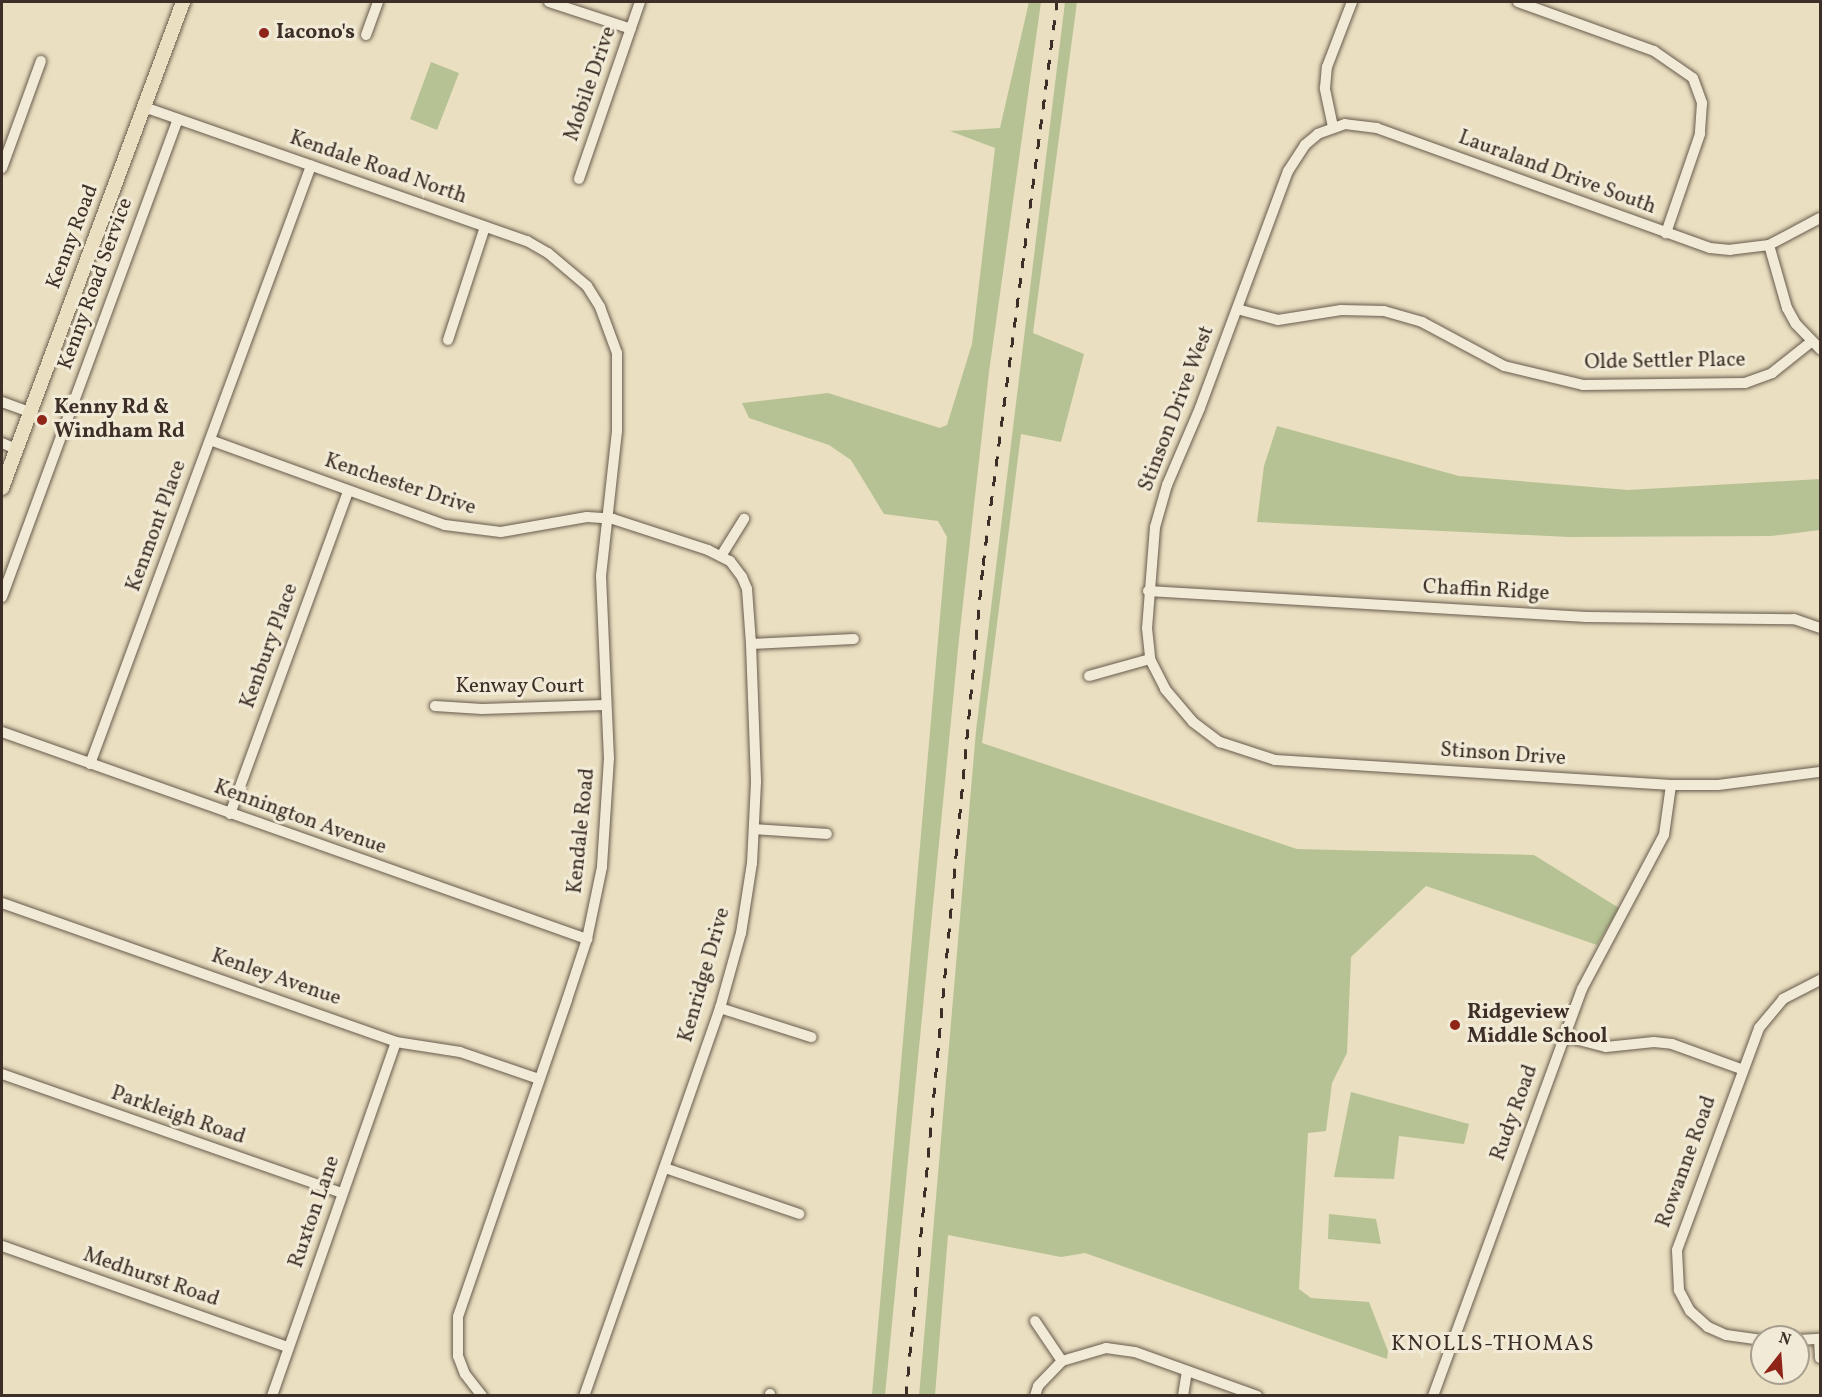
<!DOCTYPE html>
<html>
<head>
<meta charset="utf-8">
<style>
  body { margin:0 }
  #map { position:relative; width:1822px; height:1397px; overflow:hidden; background:#eadfc0; font-family:Vollkorn,serif }
  div>[style] { position:absolute }
  .green>* { inset:0; background:#b6c293 }
  .roads { filter:drop-shadow(0 0 2px #685b4d) drop-shadow(0 0 2px #685b4d) }
  .minor>* { height:10px; margin:-5px; padding:0 5px; transform-origin:5px; border-radius:5px; background:#f1ead6 }
  .major>* { height:14px; margin:-7px; padding:0 7px; transform-origin:7px; border-radius:7px; background:#eadfc0 }
  .rail>* { height:3px; margin-top:-1.5px; transform-origin:0; background:repeating-linear-gradient(90deg,#3d2f27 0 10px,transparent 0 20px) }
  .dots>* { width:16px; height:16px; translate:-50% -50%; box-sizing:border-box; border:3px solid #f1ead6; border-radius:50% }
  span { translate:-50% -50%; white-space:nowrap; text-align:center; line-height:1.15; -webkit-text-stroke:6px #f1ead6; paint-order:stroke }
  .poi-label { font-size:21px; color:#3d2f27; font-weight:700 }
  .left { translate:0 -50%; text-align:left }
  .street-label { font-size:21px; color:#3d2f27 }
  .neighbourhood-label { font-size:22px; color:#3d2f27; letter-spacing:1.5px }
  .frame { position:absolute; inset:0; border:3px solid #3d2f27; pointer-events:none }
  .north { position:absolute; left:1750px; top:1325px; width:60px; height:60px; box-sizing:border-box; background:#f1ead6; border:2px solid #a99f90; border-radius:50%; rotate:17deg; font-size:16px; font-weight:700; line-height:24px; text-align:center; color:#3d2f27 }
  .north::after { content:''; display:block; margin:auto; width:21px; height:27px; background:#8f2418; clip-path:polygon(50% 0,100% 100%,50% 72%,0 100%) }
</style>
</head>
<body>
<div id="map">
  <div class="green">
    <div style="clip-path:polygon(1029px 2px,1041px 2px,989px 372px,959px 639px,885px 1395px,872px 1395px,947px 537px,938px 521px,884px 514px,851px 460px,829px 445px,749px 418px,742px 403px,828px 393px,940px 428px,947px 425px,972px 344px,995px 148px,950px 131px,1000px 128px)"></div>
    <div style="clip-path:polygon(1065px 2px,1077px 2px,1033px 333px,1084px 354px,1061px 442px,1021px 434px,982px 743px,1297px 849px,1534px 855px,1619px 908px,1597px 945px,1426px 886px,1351px 957px,1347px 1053px,1332px 1083px,1326px 1131px,1308px 1133px,1299px 1289px,1311px 1298px,1369px 1302px,1388px 1351px,1387px 1359px,1085px 1253px,1061px 1257px,948px 1235px,935px 1395px,919px 1396px,976px 731px)"></div>
    <div style="clip-path:polygon(431px 62px,459px 73px,437px 130px,410px 119px)"></div>
    <div style="clip-path:polygon(1277px 426px,1459px 476px,1628px 490px,1820px 479px,1820px 530px,1771px 536px,1569px 537px,1257px 522px,1264px 466px)"></div>
    <div style="clip-path:polygon(1351px 1092px,1469px 1124px,1464px 1144px,1399px 1136px,1394px 1179px,1334px 1177px)"></div>
    <div style="clip-path:polygon(1329px 1214px,1376px 1219px,1381px 1244px,1328px 1239px)"></div>
  </div>
  <div class="roads">
    <div class="minor">
      <div style="left:549px;top:2px;width:86px;rotate:18.2deg"></div>
      <div style="left:1518px;top:2px;width:145px;rotate:19.8deg"></div>
      <div style="left:1654px;top:51px;width:47px;rotate:34.7deg"></div>
      <div style="left:1693px;top:78px;width:27px;rotate:70deg"></div>
      <div style="left:1702px;top:103px;width:31px;rotate:94deg"></div>
      <div style="left:1700px;top:134px;width:105px;rotate:109deg"></div>
      <div style="left:366px;top:35px;width:35px;rotate:-70deg"></div>
      <div style="left:144px;top:107px;width:406px;rotate:19.3deg"></div>
      <div style="left:527px;top:241px;width:24px;rotate:30deg"></div>
      <div style="left:548px;top:253px;width:51px;rotate:40.2deg"></div>
      <div style="left:587px;top:286px;width:25px;rotate:58deg"></div>
      <div style="left:600px;top:307px;width:49px;rotate:69.7deg"></div>
      <div style="left:617px;top:353px;width:78px;rotate:90deg"></div>
      <div style="left:617px;top:431px;width:146px;rotate:96.3deg"></div>
      <div style="left:601px;top:576px;width:182px;rotate:87.5deg"></div>
      <div style="left:609px;top:758px;width:109px;rotate:93.7deg"></div>
      <div style="left:602px;top:867px;width:74px;rotate:101.8deg"></div>
      <div style="left:587px;top:939px;width:64px;rotate:108.2deg"></div>
      <div style="left:567px;top:1000px;width:335px;rotate:109deg"></div>
      <div style="left:458px;top:1317px;width:39px;rotate:90deg"></div>
      <div style="left:458px;top:1356px;width:19px;rotate:69deg"></div>
      <div style="left:465px;top:1374px;width:28px;rotate:52deg"></div>
      <div style="left:1333px;top:127px;width:40px;rotate:-102deg"></div>
      <div style="left:1325px;top:88px;width:21px;rotate:-85deg"></div>
      <div style="left:1327px;top:67px;width:70px;rotate:-69deg"></div>
      <div style="left:2px;top:168px;width:114px;rotate:-70deg"></div>
      <div style="left:579px;top:179px;width:187px;rotate:-71deg"></div>
      <div style="left:1820px;top:218px;width:58px;rotate:152.1deg"></div>
      <div style="left:1769px;top:245px;width:39px;rotate:173deg"></div>
      <div style="left:1730px;top:250px;width:20px;rotate:-174deg"></div>
      <div style="left:1710px;top:248px;width:354px;rotate:-160.2deg"></div>
      <div style="left:1377px;top:128px;width:32px;rotate:-173deg"></div>
      <div style="left:1345px;top:124px;width:29px;rotate:160deg"></div>
      <div style="left:1318px;top:134px;width:17px;rotate:140deg"></div>
      <div style="left:1305px;top:145px;width:31px;rotate:123deg"></div>
      <div style="left:1288px;top:171px;width:253px;rotate:110.4deg"></div>
      <div style="left:1200px;top:408px;width:84px;rotate:113.2deg"></div>
      <div style="left:1167px;top:485px;width:44px;rotate:105.9deg"></div>
      <div style="left:1155px;top:527px;width:101px;rotate:94.5deg"></div>
      <div style="left:1147px;top:628px;width:31px;rotate:84deg"></div>
      <div style="left:1150px;top:659px;width:34px;rotate:63deg"></div>
      <div style="left:1165px;top:689px;width:43px;rotate:49.7deg"></div>
      <div style="left:1193px;top:722px;width:34px;rotate:37deg"></div>
      <div style="left:1220px;top:742px;width:58px;rotate:18.1deg"></div>
      <div style="left:1275px;top:760px;width:397px;rotate:3.6deg"></div>
      <div style="left:1671px;top:785px;width:47px"></div>
      <div style="left:1718px;top:785px;width:103px;rotate:-7.3deg"></div>
      <div style="left:1769px;top:245px;width:66px;rotate:74.1deg"></div>
      <div style="left:1787px;top:308px;width:18px;rotate:61deg"></div>
      <div style="left:1796px;top:324px;width:35px;rotate:46deg"></div>
      <div style="left:1237px;top:309px;width:42px;rotate:15deg"></div>
      <div style="left:1278px;top:320px;width:64px;rotate:-9deg"></div>
      <div style="left:1341px;top:310px;width:43px;rotate:1.3deg"></div>
      <div style="left:1384px;top:311px;width:40px;rotate:16deg"></div>
      <div style="left:1422px;top:322px;width:93px;rotate:28.2deg"></div>
      <div style="left:1504px;top:366px;width:81px;rotate:13.5deg"></div>
      <div style="left:1583px;top:385px;width:162px;rotate:-0.7deg"></div>
      <div style="left:1745px;top:383px;width:29px;rotate:-20deg"></div>
      <div style="left:1772px;top:373px;width:50px;rotate:-38.5deg"></div>
      <div style="left:448px;top:340px;width:119px;rotate:-71.9deg"></div>
      <div style="left:2px;top:402px;width:29px;rotate:20deg"></div>
      <div style="left:210px;top:440px;width:250px;rotate:19.9deg"></div>
      <div style="left:445px;top:525px;width:56px;rotate:7.1deg"></div>
      <div style="left:501px;top:532px;width:87px;rotate:-9.9deg"></div>
      <div style="left:587px;top:517px;width:26px;rotate:4deg"></div>
      <div style="left:613px;top:519px;width:100px;rotate:18.1deg"></div>
      <div style="left:708px;top:550px;width:25px;rotate:27deg"></div>
      <div style="left:730px;top:561px;width:20px;rotate:53deg"></div>
      <div style="left:742px;top:577px;width:13px;rotate:67deg"></div>
      <div style="left:747px;top:589px;width:55px;rotate:85.8deg"></div>
      <div style="left:751px;top:644px;width:138px;rotate:87.9deg"></div>
      <div style="left:756px;top:782px;width:81px;rotate:92.8deg"></div>
      <div style="left:752px;top:863px;width:71px;rotate:98.9deg"></div>
      <div style="left:741px;top:933px;width:78px;rotate:105.6deg"></div>
      <div style="left:720px;top:1008px;width:411px;rotate:109.3deg"></div>
      <div style="left:2px;top:443px;width:15px;rotate:23deg"></div>
      <div style="left:721px;top:556px;width:44px;rotate:-58.1deg"></div>
      <div style="left:1148px;top:591px;width:439px;rotate:3.4deg"></div>
      <div style="left:1586px;top:617px;width:208px;rotate:0.6deg"></div>
      <div style="left:1794px;top:619px;width:28px;rotate:19deg"></div>
      <div style="left:2px;top:597px;width:509px;rotate:-69.79deg"></div>
      <div style="left:751px;top:644px;width:103px;rotate:-2.8deg"></div>
      <div style="left:1089px;top:676px;width:63px;rotate:-15.6deg"></div>
      <div style="left:435px;top:706px;width:47px;rotate:3.7deg"></div>
      <div style="left:482px;top:709px;width:123px;rotate:-1.9deg"></div>
      <div style="left:2px;top:732px;width:621px;rotate:19.49deg"></div>
      <div style="left:90px;top:764px;width:638px;rotate:-69.72deg"></div>
      <div style="left:230px;top:814px;width:344px;rotate:-69.9deg"></div>
      <div style="left:754px;top:829px;width:73px;rotate:3.9deg"></div>
      <div style="left:2px;top:903px;width:418px;rotate:19.4deg"></div>
      <div style="left:396px;top:1042px;width:65px;rotate:8.9deg"></div>
      <div style="left:460px;top:1052px;width:83px;rotate:18.9deg"></div>
      <div style="left:720px;top:1008px;width:96px;rotate:17.7deg"></div>
      <div style="left:1563px;top:1036px;width:44px;rotate:14.3deg"></div>
      <div style="left:1606px;top:1047px;width:48px;rotate:-5.9deg"></div>
      <div style="left:1654px;top:1042px;width:18px;rotate:6deg"></div>
      <div style="left:1672px;top:1044px;width:73px;rotate:19.9deg"></div>
      <div style="left:2px;top:1074px;width:360px;rotate:19.3deg"></div>
      <div style="left:665px;top:1168px;width:142px;rotate:18.9deg"></div>
      <div style="left:2px;top:1246px;width:303px;rotate:19.5deg"></div>
      <div style="left:1035px;top:1321px;width:48px;rotate:56deg"></div>
      <div style="left:1819px;top:1339px;width:19px;rotate:87deg"></div>
      <div style="left:1762px;top:1340px;width:36px;rotate:-172deg"></div>
      <div style="left:1726px;top:1335px;width:20px;rotate:-156deg"></div>
      <div style="left:1708px;top:1327px;width:24px;rotate:-138deg"></div>
      <div style="left:1690px;top:1311px;width:24px;rotate:-118deg"></div>
      <div style="left:1679px;top:1290px;width:40px;rotate:-92.9deg"></div>
      <div style="left:1677px;top:1250px;width:237px;rotate:-69.7deg"></div>
      <div style="left:1759px;top:1028px;width:38px;rotate:-50deg"></div>
      <div style="left:1783px;top:999px;width:42px;rotate:-27.2deg"></div>
      <div style="left:1798px;top:1340px;width:22px;rotate:-3deg"></div>
      <div style="left:770px;top:1394px;width:2px;rotate:90deg"></div>
      <div style="left:272px;top:1396px;width:375px;rotate:-70.7deg"></div>
      <div style="left:1035px;top:1396px;width:10px;rotate:-73deg"></div>
      <div style="left:1038px;top:1386px;width:35px;rotate:-46deg"></div>
      <div style="left:1062px;top:1361px;width:46px;rotate:-16.5deg"></div>
      <div style="left:1106px;top:1348px;width:29px;rotate:8deg"></div>
      <div style="left:1135px;top:1352px;width:130px;rotate:19.8deg"></div>
      <div style="left:1183px;top:1396px;width:25px;rotate:-81deg"></div>
      <div style="left:1433px;top:1396px;width:433px;rotate:-69.9deg"></div>
      <div style="left:1582px;top:989px;width:174px;rotate:-62deg"></div>
      <div style="left:1664px;top:835px;width:50px;rotate:-82deg"></div>
    </div>
    <div class="major">
      <div style="left:2px;top:488px;width:519px;rotate:-69.57deg"></div>
    </div>
  </div>
  <div class="rail">
    <div style="left:906px;top:1396px;width:835px;rotate:-84.71deg"></div>
    <div style="left:983px;top:565px;width:568px;rotate:-82.51deg"></div>
  </div>
  <div class="dots">
    <div style="left:264px;top:33px;background:#8f2418"></div>
    <div style="left:42px;top:420px;background:#8f2418"></div>
    <div style="left:1455px;top:1025px;background:#8f2418"></div>
  </div>
  <div class="poi-label">
    <span class="left" style="left:276px;top:33px">Iacono's</span>
    <span class="left" style="left:54px;top:420px">Kenny Rd &amp;<br>Windham Rd</span>
    <span class="left" style="left:1467px;top:1025px">Ridgeview<br>Middle School</span>
  </div>
  <div class="street-label">
    <span style="left:591px;top:84px;rotate:-71deg">Mobile Drive</span>
    <span style="left:378px;top:168px;rotate:19deg">Kendale Road North</span>
    <span style="left:1557px;top:173px;rotate:20deg">Lauraland Drive South</span>
    <span style="left:73px;top:237px;rotate:-69deg">Kenny Road</span>
    <span style="left:96px;top:284px;rotate:-70deg">Kenny Road Service</span>
    <span style="left:1665px;top:362px;rotate:-1deg">Olde Settler Place</span>
    <span style="left:1177px;top:409px;rotate:-69deg">Stinson Drive West</span>
    <span style="left:400px;top:485px;rotate:18deg">Kenchester Drive</span>
    <span style="left:157px;top:526px;rotate:-70deg">Kenmont Place</span>
    <span style="left:1486px;top:591px;rotate:3deg">Chaffin Ridge</span>
    <span style="left:270px;top:646px;rotate:-70deg">Kenbury Place</span>
    <span style="left:520px;top:687px">Kenway Court</span>
    <span style="left:1503px;top:755px;rotate:4deg">Stinson Drive</span>
    <span style="left:300px;top:818px;rotate:20deg">Kennington Avenue</span>
    <span style="left:582px;top:831px;rotate:-84deg">Kendale Road</span>
    <span style="left:705px;top:975px;rotate:-74deg">Kenridge Drive</span>
    <span style="left:276px;top:978px;rotate:19deg">Kenley Avenue</span>
    <span style="left:1515px;top:1113px;rotate:-70deg">Rudy Road</span>
    <span style="left:178px;top:1116px;rotate:19deg">Parkleigh Road</span>
    <span style="left:1687px;top:1162px;rotate:-70deg">Rowanne Road</span>
    <span style="left:315px;top:1212px;rotate:-71deg">Ruxton Lane</span>
    <span style="left:151px;top:1278px;rotate:19deg">Medhurst Road</span>
  </div>
  <div class="neighbourhood-label">
    <span style="left:1493px;top:1345px">KNOLLS-THOMAS</span>
  </div>
  <div class="frame"></div>
  <div class="north">N</div>
</div>
</body>
</html>
